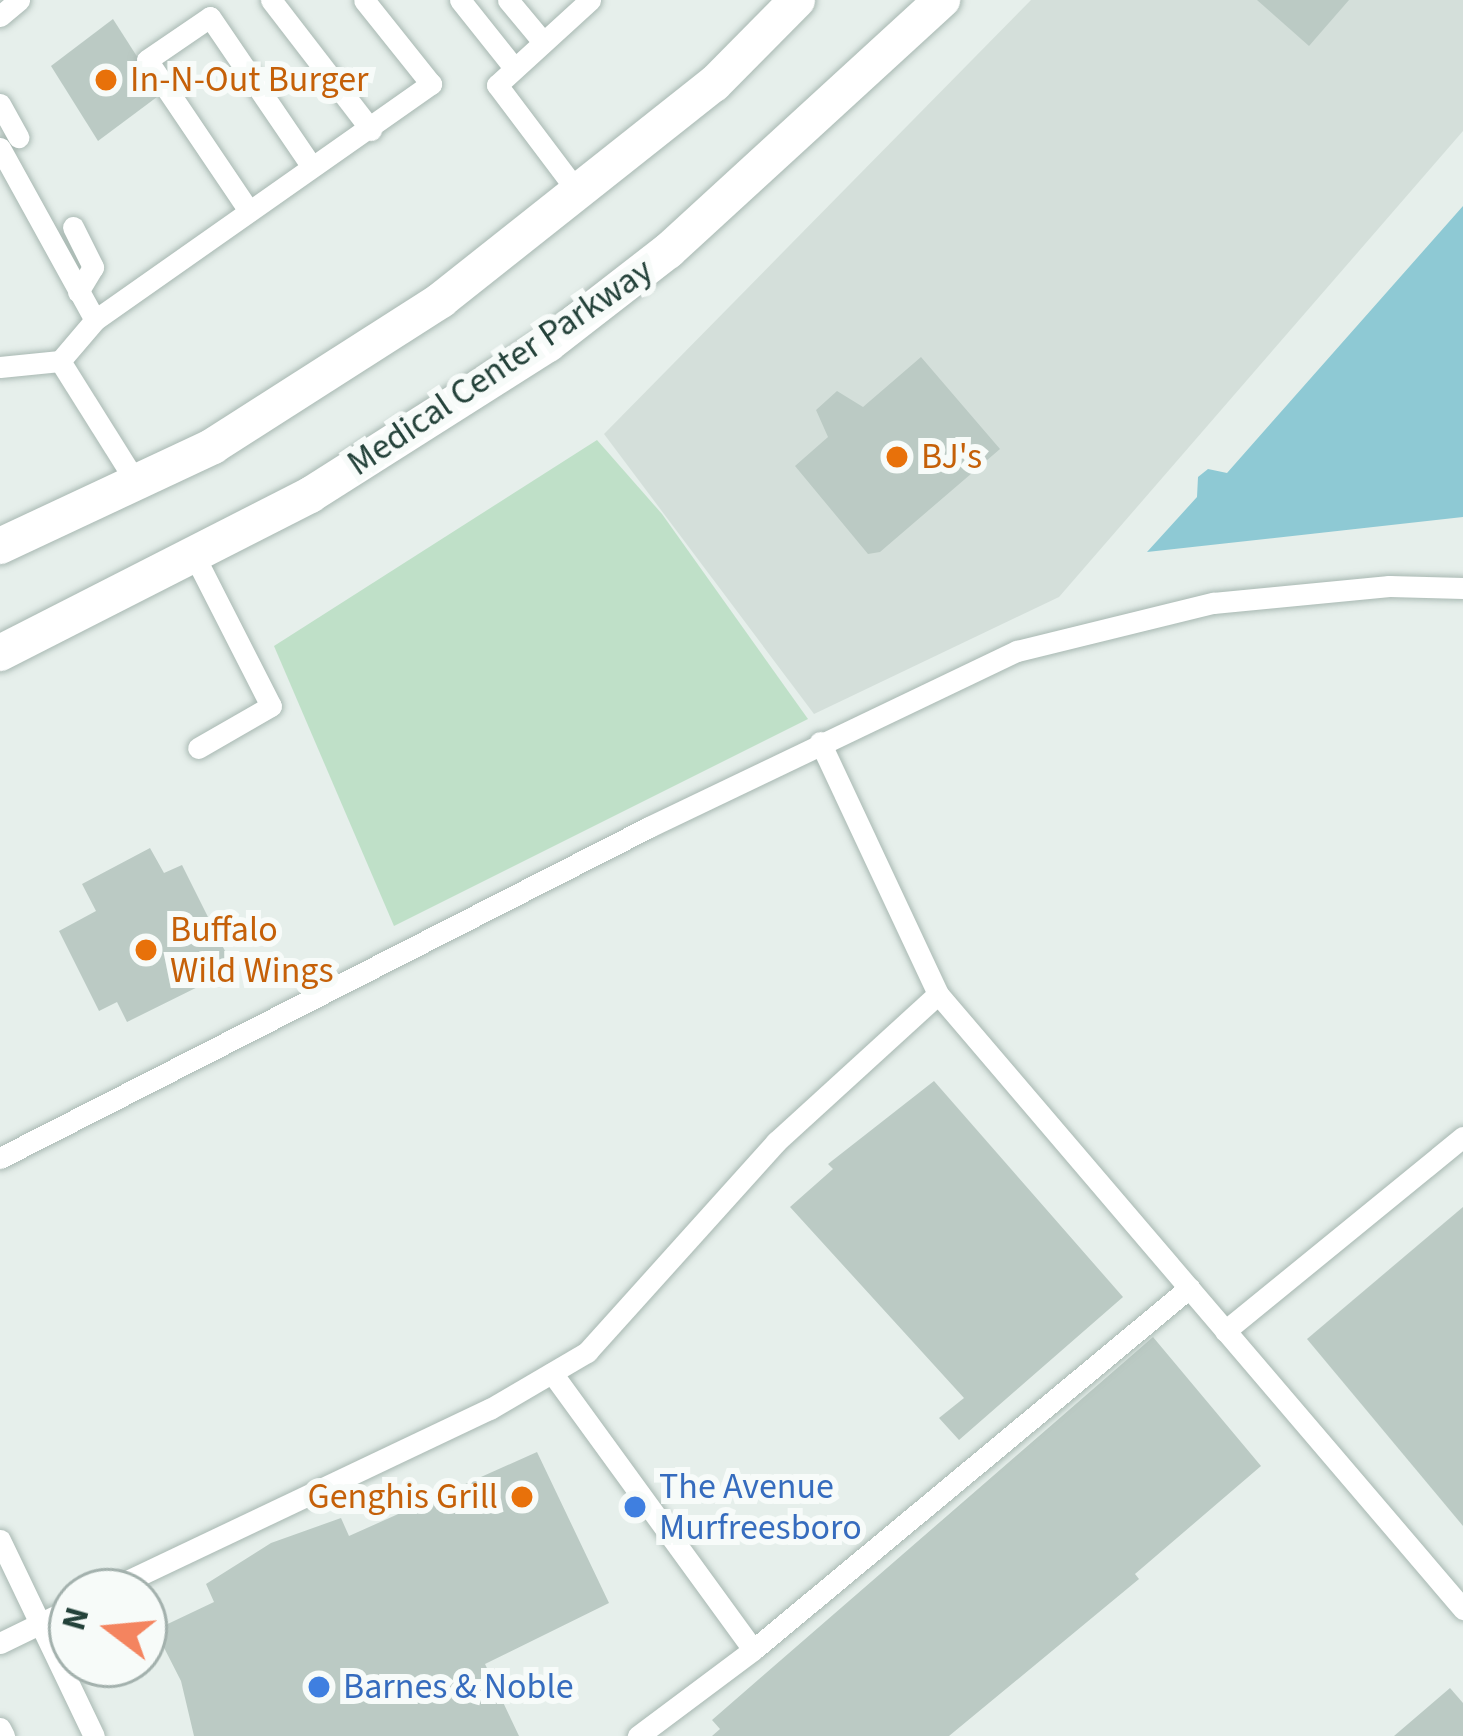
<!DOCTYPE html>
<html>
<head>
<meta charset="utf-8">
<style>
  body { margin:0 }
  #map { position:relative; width:1463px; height:1736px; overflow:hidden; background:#e6efeb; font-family:"Source Sans 3",sans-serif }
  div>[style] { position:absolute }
  .built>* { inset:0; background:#d4dfda }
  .green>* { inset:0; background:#bfe0c8 }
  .water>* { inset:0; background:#8ec9d4 }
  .building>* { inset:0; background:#bbcac4 }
  .roads { filter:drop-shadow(0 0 3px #a8b8b2) drop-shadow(0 0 3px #a8b8b2) }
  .service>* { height:21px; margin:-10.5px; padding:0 10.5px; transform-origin:10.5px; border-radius:10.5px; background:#fff }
  .secondary>* { height:36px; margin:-18px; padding:0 18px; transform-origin:18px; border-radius:18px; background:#fff }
  .dots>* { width:33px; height:33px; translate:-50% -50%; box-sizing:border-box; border:6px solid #f7fbf9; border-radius:50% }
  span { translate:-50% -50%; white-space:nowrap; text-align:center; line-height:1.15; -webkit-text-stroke:12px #f7fbf9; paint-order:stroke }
  .food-label { font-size:36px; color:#c56008 }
  .left { translate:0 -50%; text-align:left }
  .right { translate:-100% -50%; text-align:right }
  .street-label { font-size:36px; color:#24423a }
  .shop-label { font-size:36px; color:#366cbe }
  .north { position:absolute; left:48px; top:1568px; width:120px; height:120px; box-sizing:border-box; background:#f7fbf9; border:3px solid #a3b1ad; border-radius:50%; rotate:286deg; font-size:33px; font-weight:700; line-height:48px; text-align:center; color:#24423a }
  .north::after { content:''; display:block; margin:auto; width:42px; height:54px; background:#f4845f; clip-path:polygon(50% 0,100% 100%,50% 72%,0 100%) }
</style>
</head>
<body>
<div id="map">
  <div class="built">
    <div style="clip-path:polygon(1031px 0,1463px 0,1463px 131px,1059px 597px,814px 714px,604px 434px)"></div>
  </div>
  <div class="green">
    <div style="clip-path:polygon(597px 440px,662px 514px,808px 719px,394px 926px,274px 646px)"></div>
  </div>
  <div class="water">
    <div style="clip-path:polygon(1463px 206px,1463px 517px,1147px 552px,1197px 497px,1198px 477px,1208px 469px,1227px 473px)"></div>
  </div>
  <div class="building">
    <div style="clip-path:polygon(1257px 0,1349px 0,1309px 46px)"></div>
    <div style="clip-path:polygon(113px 19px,161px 94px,98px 141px,51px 66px)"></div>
    <div style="clip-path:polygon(921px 357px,1000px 449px,880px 552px,868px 554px,795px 466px,828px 437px,816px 410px,837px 391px,863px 407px)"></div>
    <div style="clip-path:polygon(150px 848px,164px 873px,182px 865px,234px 969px,127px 1022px,117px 1002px,99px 1011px,59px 931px,96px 911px,82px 884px)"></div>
    <div style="clip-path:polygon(934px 1081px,1123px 1297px,959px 1440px,939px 1418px,964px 1398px,790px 1207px,833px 1169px,828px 1164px)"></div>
    <div style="clip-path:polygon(1463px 1207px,1463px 1526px,1307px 1339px)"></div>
    <div style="clip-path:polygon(1153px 1337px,1261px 1466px,1135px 1574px,1139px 1579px,949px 1736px,712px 1736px,720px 1729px,712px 1720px)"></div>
    <div style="clip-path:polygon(537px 1452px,609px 1603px,485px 1664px,519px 1736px,194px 1736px,181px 1681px,155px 1630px,214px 1602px,206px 1584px,271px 1543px,341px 1518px,349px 1536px)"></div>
    <div style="clip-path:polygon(1450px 1688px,1463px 1703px,1463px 1736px,1394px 1736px)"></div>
  </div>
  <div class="roads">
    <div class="service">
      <div style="left:271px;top:0;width:164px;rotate:52.4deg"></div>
      <div style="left:460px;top:0;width:87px;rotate:51.5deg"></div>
      <div style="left:508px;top:0;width:55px;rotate:50.2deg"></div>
      <div style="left:0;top:16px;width:25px;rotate:-40deg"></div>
      <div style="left:0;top:104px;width:38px;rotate:61deg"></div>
      <div style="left:0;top:148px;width:196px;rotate:61.1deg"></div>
      <div style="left:577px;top:191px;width:133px;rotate:-127deg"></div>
      <div style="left:497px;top:85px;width:126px;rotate:-42.4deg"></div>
      <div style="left:249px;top:211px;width:182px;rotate:-124deg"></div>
      <div style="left:147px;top:60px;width:76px;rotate:-34.3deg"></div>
      <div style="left:210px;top:17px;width:181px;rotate:55.8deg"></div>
      <div style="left:73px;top:227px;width:45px;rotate:63.4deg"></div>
      <div style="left:93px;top:267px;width:29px;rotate:121deg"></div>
      <div style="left:60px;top:361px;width:54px;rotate:-49.5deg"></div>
      <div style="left:95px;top:320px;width:411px;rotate:-35.1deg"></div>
      <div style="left:431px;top:84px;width:107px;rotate:-128.6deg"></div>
      <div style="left:0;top:367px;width:60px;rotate:-5.7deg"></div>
      <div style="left:60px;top:361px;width:143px;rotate:57.9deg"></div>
      <div style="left:195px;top:557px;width:167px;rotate:63deg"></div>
      <div style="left:271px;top:706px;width:84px;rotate:150.1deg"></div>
      <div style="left:820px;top:742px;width:278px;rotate:64.9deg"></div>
      <div style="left:938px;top:994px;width:809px;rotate:49.51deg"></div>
      <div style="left:0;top:1158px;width:729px;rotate:-27.02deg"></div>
      <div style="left:649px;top:827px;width:408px;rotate:-25.6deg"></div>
      <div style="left:1017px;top:651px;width:202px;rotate:-13.8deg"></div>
      <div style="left:1213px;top:603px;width:177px;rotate:-5.5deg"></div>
      <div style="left:1389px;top:586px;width:74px;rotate:1.5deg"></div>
      <div style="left:1225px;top:1331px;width:307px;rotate:-39.2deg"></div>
      <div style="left:552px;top:1373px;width:342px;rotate:54deg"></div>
      <div style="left:753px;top:1650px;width:144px;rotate:143.2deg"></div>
      <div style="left:0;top:1540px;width:217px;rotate:64.4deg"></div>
      <div style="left:104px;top:1592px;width:427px;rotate:-25.4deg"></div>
      <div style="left:490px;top:1409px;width:113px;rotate:-30.4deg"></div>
      <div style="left:587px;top:1352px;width:283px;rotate:-48deg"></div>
      <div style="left:776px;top:1142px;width:219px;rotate:-42.4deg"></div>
      <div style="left:0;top:1643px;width:80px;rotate:-25.9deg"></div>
      <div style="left:753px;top:1650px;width:567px;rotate:-39.7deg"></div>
      <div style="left:0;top:1728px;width:9px;rotate:63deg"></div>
    </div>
    <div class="secondary">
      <div style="left:0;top:546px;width:235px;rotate:-25.1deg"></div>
      <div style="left:213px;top:446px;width:271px;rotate:-32.6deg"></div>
      <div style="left:441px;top:300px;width:348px;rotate:-38.4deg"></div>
      <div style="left:714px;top:84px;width:118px;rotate:-45.3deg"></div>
      <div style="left:0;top:653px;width:348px;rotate:-27deg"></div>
      <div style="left:310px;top:495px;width:282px;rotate:-32.4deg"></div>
      <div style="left:548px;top:344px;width:152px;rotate:-37.8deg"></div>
      <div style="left:668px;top:251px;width:372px;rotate:-42.5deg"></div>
    </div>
  </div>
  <div class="dots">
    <div style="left:106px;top:80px;background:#e8710a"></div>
    <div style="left:897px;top:457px;background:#e8710a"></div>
    <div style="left:146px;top:950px;background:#e8710a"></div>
    <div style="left:522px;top:1497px;background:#e8710a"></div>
    <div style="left:635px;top:1507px;background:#3f7fe0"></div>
    <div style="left:319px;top:1687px;background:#3f7fe0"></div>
  </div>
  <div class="food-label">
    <span class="left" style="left:130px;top:80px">In-N-Out Burger</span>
    <span class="left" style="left:921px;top:457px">BJ's</span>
    <span class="left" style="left:170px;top:950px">Buffalo<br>Wild Wings</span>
    <span class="right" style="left:498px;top:1497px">Genghis Grill</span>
  </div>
  <div class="street-label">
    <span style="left:500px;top:367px;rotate:-34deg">Medical Center Parkway</span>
  </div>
  <div class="shop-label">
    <span class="left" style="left:659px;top:1507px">The Avenue<br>Murfreesboro</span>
    <span class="left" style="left:343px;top:1687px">Barnes &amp; Noble</span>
  </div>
  <div class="north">N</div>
</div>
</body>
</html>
